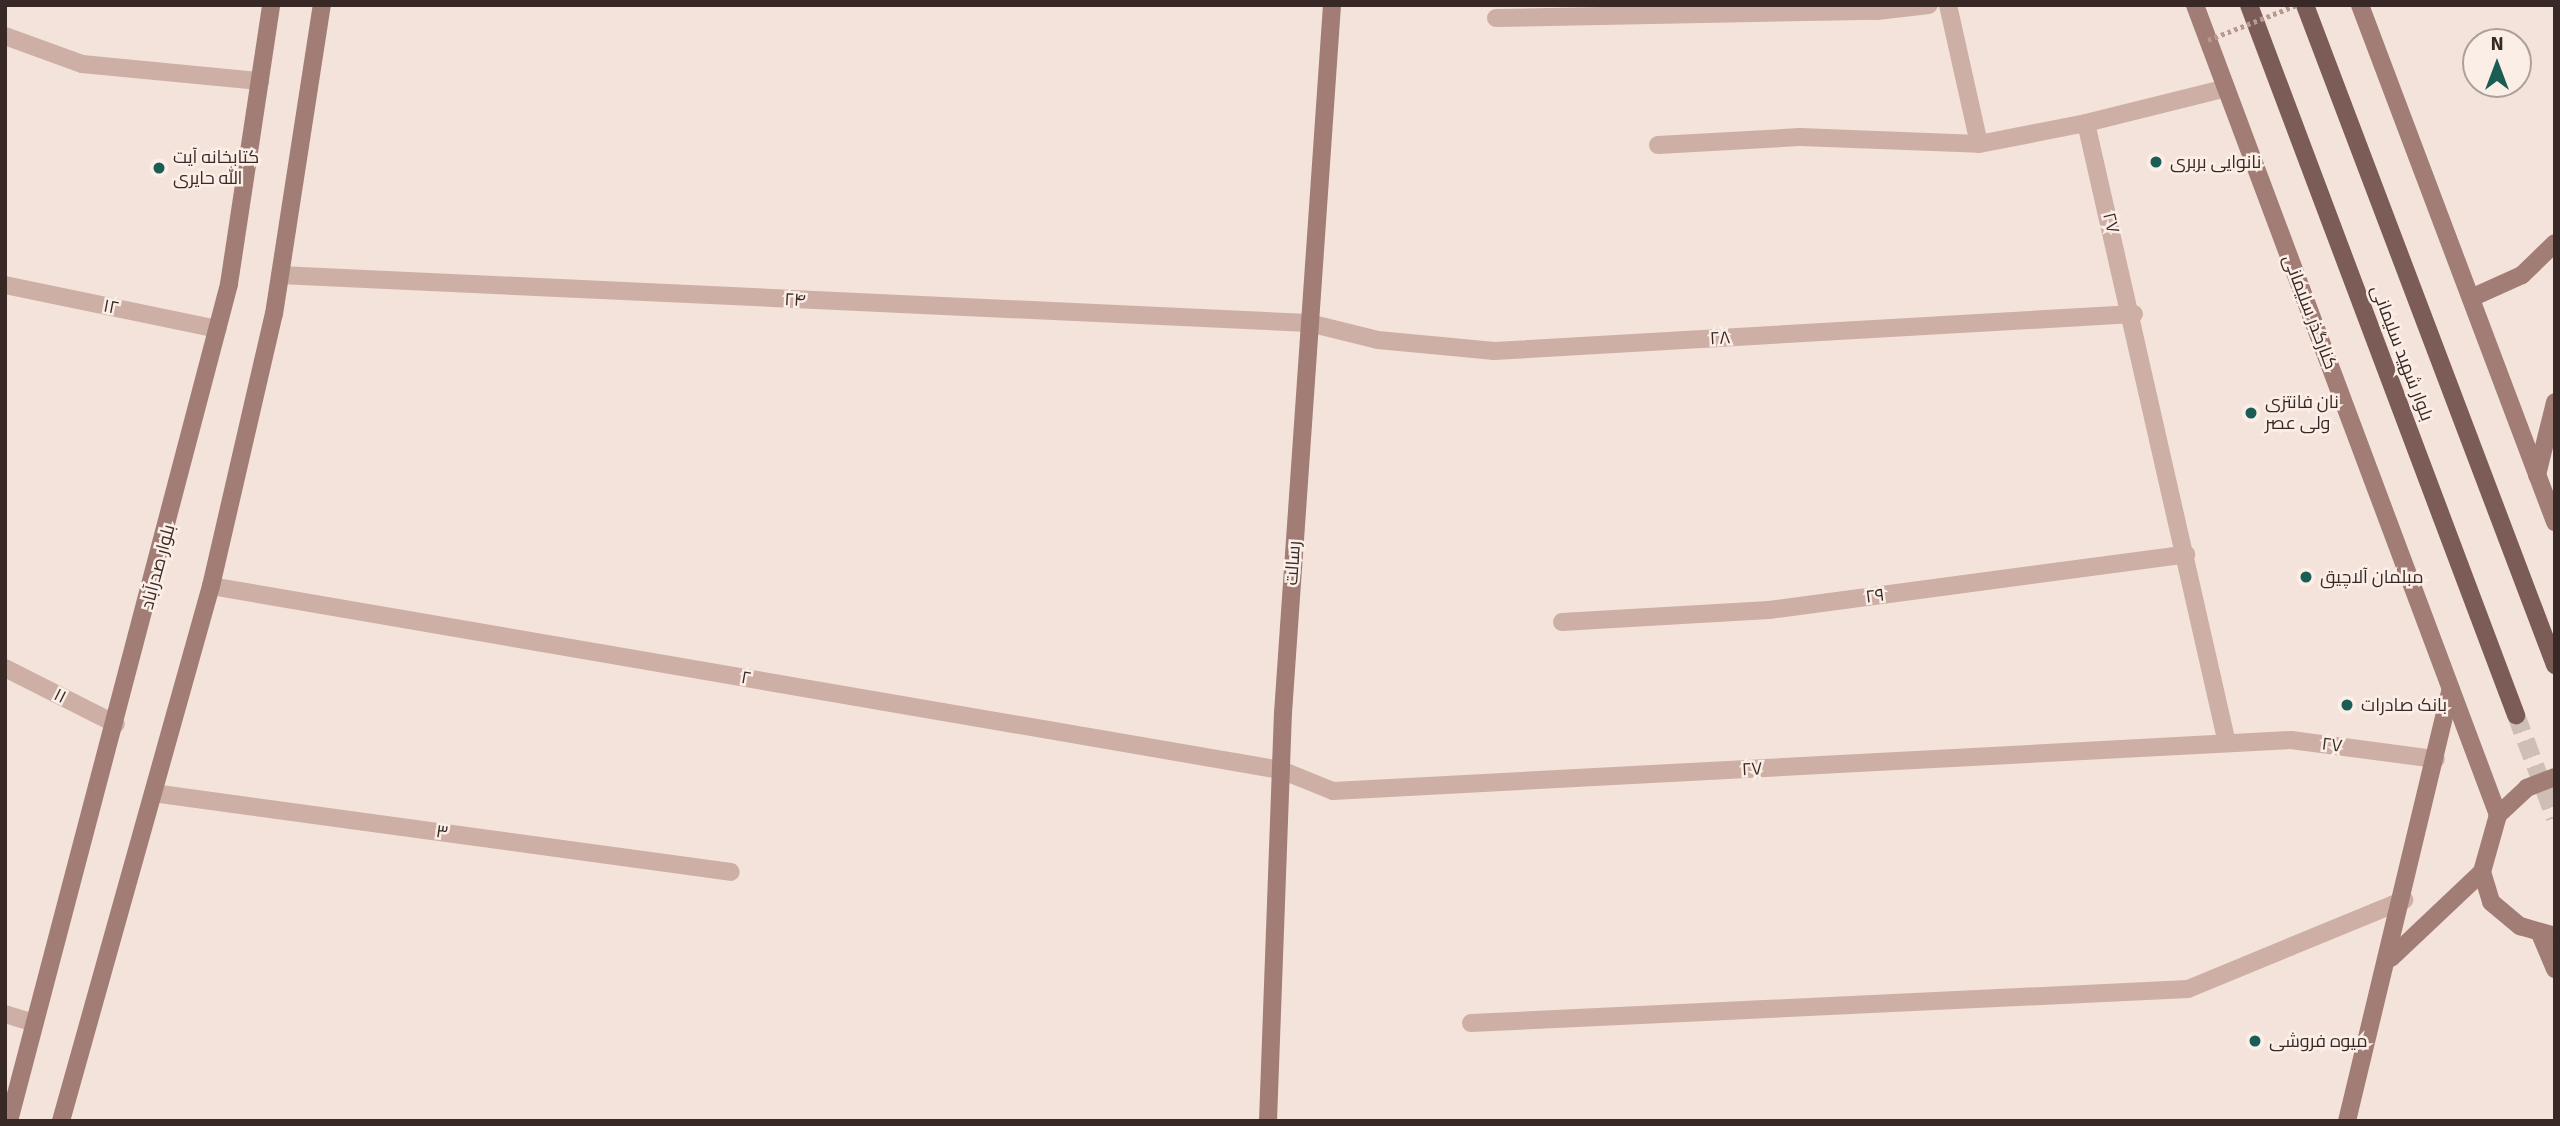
<!DOCTYPE html>
<html>
<head>
<meta charset="utf-8">
<style>
  body { margin:0 }
  #map { position:relative; width:2560px; height:1126px; overflow:hidden; background:#f4e3da; font-family:Signika,Cairo,sans-serif }
  div>[style] { position:absolute }
  .primary-tunnel>* { height:18px; margin-top:-9px; transform-origin:0; background:repeating-linear-gradient(90deg,#cebeb6 0 18px,transparent 0 27px) }
  .street>* { height:18px; margin:-9px; padding:0 9px; transform-origin:9px; border-radius:9px; background:#cdafa5 }
  .secondary>* { height:18px; margin:-9px; padding:0 9px; transform-origin:9px; border-radius:9px; background:#a17d76 }
  .primary>* { height:18px; margin:-9px; padding:0 9px; transform-origin:9px; border-radius:9px; background:#7b5c57 }
  .path-bridge>* { height:4.5px; margin-top:-2.25px; transform-origin:0; background:repeating-linear-gradient(90deg,#b9998f 0 3.5px,transparent 0 7px) }
  .dots>* { width:19px; height:19px; translate:-50% -50%; box-sizing:border-box; border:4px solid #fbeee7; border-radius:50% }
  span { translate:-50% -50%; white-space:nowrap; text-align:center; line-height:1.15; -webkit-text-stroke:5px #fbeee7; paint-order:stroke }
  .poi-label { font-size:18px; color:#382927 }
  .left { translate:0 -50%; text-align:left }
  .street-label { font-size:18px; color:#382927 }
  .frame { position:absolute; inset:0; border:7px solid #382927; pointer-events:none }
  .north { position:absolute; left:2462px; top:28px; width:70px; height:70px; box-sizing:border-box; background:#fbeee7; border:2px solid #ad9f9a; border-radius:50%; rotate:0deg; font-size:19px; font-weight:700; line-height:28px; text-align:center; color:#382927 }
  .north::after { content:''; display:block; margin:auto; width:24px; height:32px; background:#195d54; clip-path:polygon(50% 0,100% 100%,50% 72%,0 100%) }
</style>
</head>
<body>
<div id="map">
  <div class="primary-tunnel">
    <div style="left:2516px;top:715px;width:110px;rotate:69.3deg"></div>
  </div>
  <div class="street">
    <div style="left:1876px;top:5px;width:6px;rotate:81deg"></div>
    <div style="left:1877px;top:11px;width:52px;rotate:-6.6deg"></div>
    <div style="left:1948px;top:5px;width:142px;rotate:77.4deg"></div>
    <div style="left:1496px;top:18px;width:381px;rotate:-1.1deg"></div>
    <div style="left:5px;top:36px;width:82px;rotate:20deg"></div>
    <div style="left:82px;top:64px;width:179px;rotate:5.5deg"></div>
    <div style="left:2086px;top:123px;width:144px;rotate:-14deg"></div>
    <div style="left:1658px;top:145px;width:142px;rotate:-3.2deg"></div>
    <div style="left:1800px;top:137px;width:179px;rotate:2.2deg"></div>
    <div style="left:1979px;top:144px;width:109px;rotate:-11.1deg"></div>
    <div style="left:2086px;top:123px;width:636px;rotate:77.19deg"></div>
    <div style="left:280px;top:275px;width:1030px;rotate:2.67deg"></div>
    <div style="left:1309px;top:323px;width:71px;rotate:13.8deg"></div>
    <div style="left:1378px;top:340px;width:117px;rotate:5.4deg"></div>
    <div style="left:1494px;top:351px;width:641px;rotate:-3.31deg"></div>
    <div style="left:5px;top:285px;width:217px;rotate:11.7deg"></div>
    <div style="left:211px;top:586px;width:1086px;rotate:9.76deg"></div>
    <div style="left:1281px;top:770px;width:56px;rotate:22deg"></div>
    <div style="left:1333px;top:791px;width:959px;rotate:-3.05deg"></div>
    <div style="left:2291px;top:740px;width:146px;rotate:7.5deg"></div>
    <div style="left:1562px;top:622px;width:207px;rotate:-3.3deg"></div>
    <div style="left:1769px;top:610px;width:421px;rotate:-7.6deg"></div>
    <div style="left:5px;top:668px;width:124px;rotate:26.8deg"></div>
    <div style="left:153px;top:793px;width:583px;rotate:7.78deg"></div>
    <div style="left:5px;top:1014px;width:30px;rotate:17deg"></div>
    <div style="left:1471px;top:1023px;width:718px;rotate:-2.71deg"></div>
    <div style="left:2188px;top:989px;width:234px;rotate:-22.4deg"></div>
  </div>
  <div class="secondary">
    <div style="left:2195px;top:5px;width:865px;rotate:69.49deg"></div>
    <div style="left:2360px;top:5px;width:553px;rotate:69.33deg"></div>
    <div style="left:2471px;top:298px;width:56px;rotate:-24.3deg"></div>
    <div style="left:2522px;top:275px;width:46px;rotate:-44.1deg"></div>
    <div style="left:2537px;top:475px;width:75px;rotate:-76.1deg"></div>
    <div style="left:2555px;top:777px;width:30px;rotate:159deg"></div>
    <div style="left:2527px;top:788px;width:40px;rotate:137deg"></div>
    <div style="left:2498px;top:815px;width:59px;rotate:105.7deg"></div>
    <div style="left:2482px;top:872px;width:31px;rotate:73deg"></div>
    <div style="left:2491px;top:902px;width:38px;rotate:40deg"></div>
    <div style="left:2520px;top:926px;width:36px;rotate:16deg"></div>
    <div style="left:2541px;top:936px;width:36px;rotate:67deg"></div>
    <div style="left:2391px;top:958px;width:125px;rotate:-43.4deg"></div>
    <div style="left:9px;top:1121px;width:865px;rotate:-75.27deg"></div>
    <div style="left:229px;top:284px;width:282px;rotate:-81.4deg"></div>
    <div style="left:61px;top:1121px;width:556px;rotate:-74.34deg"></div>
    <div style="left:211px;top:586px;width:279px;rotate:-77deg"></div>
    <div style="left:274px;top:314px;width:313px;rotate:-81.2deg"></div>
    <div style="left:1268px;top:1121px;width:408px;rotate:-87.9deg"></div>
    <div style="left:1283px;top:713px;width:710px;rotate:-86.04deg"></div>
    <div style="left:2347px;top:1121px;width:444px;rotate:-76.5deg"></div>
  </div>
  <div class="primary">
    <div style="left:2249px;top:5px;width:759px;rotate:69.39deg"></div>
    <div style="left:2305px;top:5px;width:706px;rotate:69.25deg"></div>
  </div>
  <div class="path-bridge">
    <div style="left:2208px;top:40px;width:96px;rotate:-21.5deg"></div>
  </div>
  <div class="dots">
    <div style="left:2156px;top:162px;background:#195d54"></div>
    <div style="left:159px;top:168px;background:#195d54"></div>
    <div style="left:2251px;top:413px;background:#195d54"></div>
    <div style="left:2306px;top:577px;background:#195d54"></div>
    <div style="left:2347px;top:705px;background:#195d54"></div>
    <div style="left:2255px;top:1041px;background:#195d54"></div>
  </div>
  <div class="poi-label">
    <span class="left" style="left:173px;top:168px">کتابخانه آیت<br>الله حایری</span>
    <span class="left" style="left:2170px;top:162px">نانوایی بربری</span>
    <span class="left" style="left:2265px;top:413px">نان فانتزی<br>ولی عصر</span>
    <span class="left" style="left:2320px;top:577px">مبلمان آلاچیق</span>
    <span class="left" style="left:2361px;top:705px">بانک صادرات</span>
    <span class="left" style="left:2269px;top:1041px">میوه فروشی</span>
  </div>
  <div class="street-label">
    <span style="left:2111px;top:223px;rotate:76deg">۲۷</span>
    <span style="left:795px;top:300px;rotate:3deg">۲۴</span>
    <span style="left:111px;top:307px;rotate:11deg">۱۲</span>
    <span style="left:2310px;top:312px;rotate:69deg">کنارگذر سلیمانی</span>
    <span style="left:1720px;top:338px;rotate:-3deg">۲۸</span>
    <span style="left:2402px;top:353px;rotate:69deg">بلوار شهید سلیمانی</span>
    <span style="left:1293px;top:563px;rotate:-86deg">رسالت</span>
    <span style="left:158px;top:567px;rotate:-75deg">بلوار صدرآباد</span>
    <span style="left:1875px;top:596px;rotate:-7deg">۲۹</span>
    <span style="left:746px;top:678px;rotate:10deg">۲</span>
    <span style="left:60px;top:696px;rotate:27deg">۱۱</span>
    <span style="left:2332px;top:745px;rotate:7deg">۲۷</span>
    <span style="left:1752px;top:769px;rotate:-3deg">۲۷</span>
    <span style="left:442px;top:832px;rotate:8deg">۳</span>
  </div>
  <div class="frame"></div>
  <div class="north">N</div>
</div>
</body>
</html>
